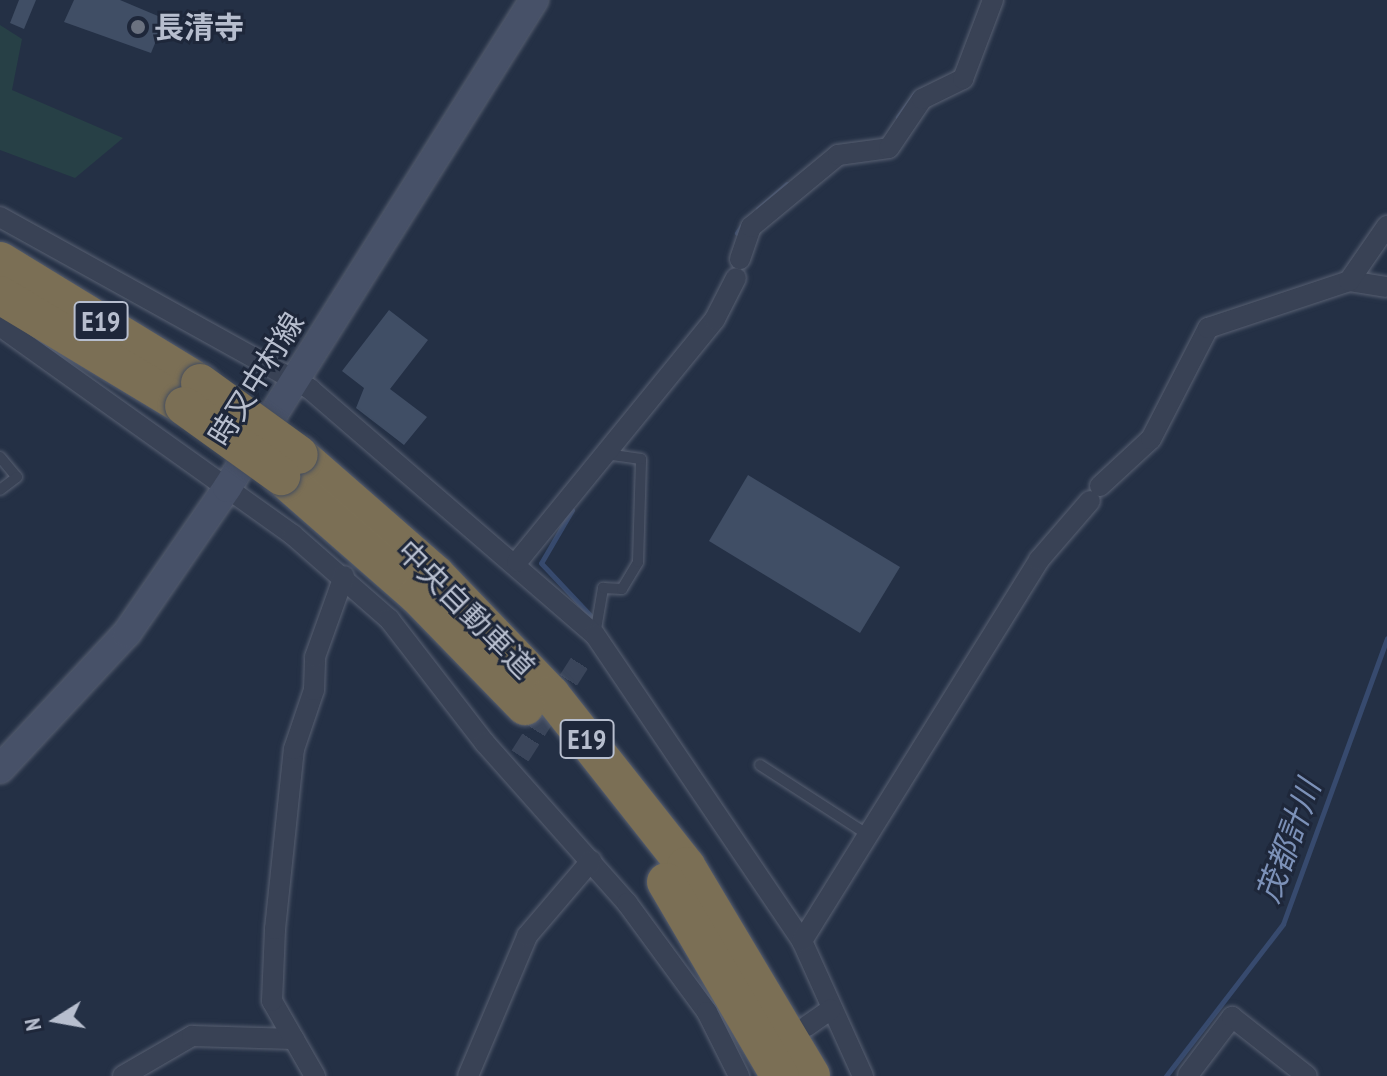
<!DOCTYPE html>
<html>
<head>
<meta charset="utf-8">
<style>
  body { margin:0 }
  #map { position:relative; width:1387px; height:1076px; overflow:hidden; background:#243045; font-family:"PT Sans Narrow","Noto Sans JP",sans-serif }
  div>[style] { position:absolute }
  .green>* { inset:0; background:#274046 }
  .stream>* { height:5px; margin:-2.5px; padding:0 2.5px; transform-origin:2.5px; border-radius:2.5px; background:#374a6e }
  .building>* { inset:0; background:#404e65 }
  .street-tunnel>* { height:20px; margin-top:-10px; transform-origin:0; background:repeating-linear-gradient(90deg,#3a455a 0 20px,transparent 0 30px) }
  .roads { filter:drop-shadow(0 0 2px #586072) drop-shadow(0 0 2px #586072) }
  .lane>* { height:10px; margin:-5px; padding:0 5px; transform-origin:5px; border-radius:5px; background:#394255 }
  .street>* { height:20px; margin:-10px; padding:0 10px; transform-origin:10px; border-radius:10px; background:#394255 }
  .secondary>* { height:28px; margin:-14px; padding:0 14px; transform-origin:14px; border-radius:14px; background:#475168 }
  .highway>* { height:38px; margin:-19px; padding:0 19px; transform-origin:19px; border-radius:19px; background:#7b6f55 }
  .bridges { filter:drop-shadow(0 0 2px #444d5f) drop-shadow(0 0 2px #444d5f) }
  .highway-bridge>* { height:38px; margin:-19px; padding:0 19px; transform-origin:19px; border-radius:19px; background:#7b6f55 }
  .dots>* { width:22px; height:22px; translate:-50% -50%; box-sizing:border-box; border:4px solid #1e273a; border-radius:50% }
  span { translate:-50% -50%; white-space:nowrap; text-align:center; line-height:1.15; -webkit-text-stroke:6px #1e273a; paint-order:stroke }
  .shield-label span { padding:2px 6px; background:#1e273a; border:2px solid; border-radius:6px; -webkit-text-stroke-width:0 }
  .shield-label { font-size:28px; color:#b7bece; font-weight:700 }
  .poi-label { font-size:30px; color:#b7bece; font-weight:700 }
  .left { translate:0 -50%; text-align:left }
  .street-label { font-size:30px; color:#b7bece }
  .water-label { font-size:32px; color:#7c91b8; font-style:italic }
  .north { position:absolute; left:16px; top:980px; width:80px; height:80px; -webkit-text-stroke:6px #1e273a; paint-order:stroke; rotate:259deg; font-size:22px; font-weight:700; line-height:32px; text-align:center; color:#b7bece }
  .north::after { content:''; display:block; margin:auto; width:28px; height:36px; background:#b7bece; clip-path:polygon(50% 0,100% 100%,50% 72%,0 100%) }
</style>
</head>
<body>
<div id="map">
  <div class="green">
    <div style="clip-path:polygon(0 25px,22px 39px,12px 90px,123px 138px,75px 178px,0 150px)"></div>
  </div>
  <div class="stream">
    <div style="left:898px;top:117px;width:29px;rotate:-54deg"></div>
    <div style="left:758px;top:209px;width:38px;rotate:-41deg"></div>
    <div style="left:737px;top:233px;width:14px;rotate:-56deg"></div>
    <div style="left:572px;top:510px;width:61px;rotate:120.3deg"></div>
    <div style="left:541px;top:563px;width:73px;rotate:46.7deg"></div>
    <div style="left:1166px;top:1076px;width:192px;rotate:-52.4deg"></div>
    <div style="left:1283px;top:924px;width:304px;rotate:-70deg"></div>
  </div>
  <div class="building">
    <div style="clip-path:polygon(19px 0,36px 0,24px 29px,10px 23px)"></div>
    <div style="clip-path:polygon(74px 0,120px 0,165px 19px,151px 53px,64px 22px)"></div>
    <div style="clip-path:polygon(389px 310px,428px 340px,390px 389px,427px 417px,404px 445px,356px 408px,364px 388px,342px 371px)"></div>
    <div style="clip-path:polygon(748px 475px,900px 567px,860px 633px,709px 541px)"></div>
  </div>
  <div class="street-tunnel">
    <div style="left:520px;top:756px;width:119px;rotate:-57.4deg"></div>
  </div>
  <div class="roads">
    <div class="lane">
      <div style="left:0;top:457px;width:26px;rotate:50deg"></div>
      <div style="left:17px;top:477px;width:21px;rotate:143deg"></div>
      <div style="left:595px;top:635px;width:48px;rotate:-80.3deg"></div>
      <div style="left:603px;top:588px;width:19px;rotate:3deg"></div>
      <div style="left:622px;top:589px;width:31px;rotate:-59deg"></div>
      <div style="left:638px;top:562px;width:103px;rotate:-88.3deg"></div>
      <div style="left:641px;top:459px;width:34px;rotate:-172deg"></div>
      <div style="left:760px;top:765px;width:129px;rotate:32.9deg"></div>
    </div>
    <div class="street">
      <div style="left:0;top:217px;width:355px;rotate:29deg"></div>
      <div style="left:310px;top:389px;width:376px;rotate:40.8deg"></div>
      <div style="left:595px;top:635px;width:369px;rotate:55.9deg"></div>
      <div style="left:802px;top:941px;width:148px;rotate:65.7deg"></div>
      <div style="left:740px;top:259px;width:34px;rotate:-71deg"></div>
      <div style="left:751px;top:227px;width:113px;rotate:-39.6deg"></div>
      <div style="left:838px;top:155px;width:51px;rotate:-7.8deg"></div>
      <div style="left:889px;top:148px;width:59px;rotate:-56deg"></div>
      <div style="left:922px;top:99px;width:46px;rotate:-26deg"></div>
      <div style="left:963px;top:79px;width:85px;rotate:-69.2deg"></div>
      <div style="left:1349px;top:281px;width:38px;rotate:9deg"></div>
      <div style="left:0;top:326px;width:360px;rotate:35.5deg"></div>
      <div style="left:293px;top:535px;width:128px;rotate:41.2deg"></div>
      <div style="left:389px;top:619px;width:157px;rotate:52.3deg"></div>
      <div style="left:485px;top:743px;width:214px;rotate:48.4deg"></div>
      <div style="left:627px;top:903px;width:135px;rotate:53.7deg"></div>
      <div style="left:707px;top:1012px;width:72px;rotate:63.4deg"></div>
      <div style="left:1100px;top:486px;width:69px;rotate:-42.7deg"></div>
      <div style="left:1151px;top:439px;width:125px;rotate:-62.8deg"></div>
      <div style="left:1208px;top:328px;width:149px;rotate:-18.4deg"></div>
      <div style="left:1349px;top:281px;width:67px;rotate:-55.4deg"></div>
      <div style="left:517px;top:562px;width:313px;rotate:-50.8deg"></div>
      <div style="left:715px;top:319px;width:46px;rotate:-62.9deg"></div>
      <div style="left:802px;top:941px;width:449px;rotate:-58.1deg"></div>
      <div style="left:1039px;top:560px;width:78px;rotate:-49.2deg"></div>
      <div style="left:807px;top:1026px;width:29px;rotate:-35deg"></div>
      <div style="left:1188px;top:1075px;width:73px;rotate:-52.8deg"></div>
      <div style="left:1232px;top:1017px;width:95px;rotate:38.2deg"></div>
      <div style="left:123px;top:1076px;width:80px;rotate:-30.1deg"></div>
      <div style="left:192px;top:1036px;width:102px;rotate:1.7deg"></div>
      <div style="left:315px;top:1076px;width:86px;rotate:-119.8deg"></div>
      <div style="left:272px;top:1001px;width:72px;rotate:-87.6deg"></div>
      <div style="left:275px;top:929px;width:181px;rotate:-84deg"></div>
      <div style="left:294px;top:749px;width:62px;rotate:-71.3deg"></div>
      <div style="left:314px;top:690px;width:33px;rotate:-88deg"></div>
      <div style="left:315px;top:657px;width:86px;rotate:-70.3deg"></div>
      <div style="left:468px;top:1076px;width:152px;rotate:-67.1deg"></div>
      <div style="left:527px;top:936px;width:99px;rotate:-49.5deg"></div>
    </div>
    <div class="secondary">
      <div style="left:0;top:769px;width:186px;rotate:-47deg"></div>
      <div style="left:127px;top:633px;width:176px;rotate:-55.4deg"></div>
      <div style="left:227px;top:488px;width:577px;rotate:-57.83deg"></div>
    </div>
    <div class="highway">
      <div style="left:0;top:261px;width:234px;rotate:31.4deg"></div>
      <div style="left:0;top:295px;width:215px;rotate:31.1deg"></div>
      <div style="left:299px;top:455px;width:182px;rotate:41.2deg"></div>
      <div style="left:436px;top:575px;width:166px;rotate:46.2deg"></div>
      <div style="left:551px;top:695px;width:218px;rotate:51.7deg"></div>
      <div style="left:686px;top:866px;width:244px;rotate:59.2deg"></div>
      <div style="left:281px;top:476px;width:181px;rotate:41.2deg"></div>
      <div style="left:417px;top:595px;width:155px;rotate:45.8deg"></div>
      <div style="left:666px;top:882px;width:225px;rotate:59.6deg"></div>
    </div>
  </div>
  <div class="bridges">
    <div class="highway-bridge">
      <div style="left:200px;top:383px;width:122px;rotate:36deg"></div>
      <div style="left:184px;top:406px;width:120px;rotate:35.8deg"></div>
    </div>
  </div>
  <div class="dots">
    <div style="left:138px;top:27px;background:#6b7280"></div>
  </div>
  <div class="shield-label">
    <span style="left:101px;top:321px">E19</span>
    <span style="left:587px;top:739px">E19</span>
  </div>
  <div class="poi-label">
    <span class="left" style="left:154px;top:27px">長清寺</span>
  </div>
  <div class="street-label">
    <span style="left:256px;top:379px;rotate:-58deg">時又中村線</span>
    <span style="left:466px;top:609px;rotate:45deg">中央自動車道</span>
  </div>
  <div class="water-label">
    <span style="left:1288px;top:841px;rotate:-70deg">茂都計川</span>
  </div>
  <div class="north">N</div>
</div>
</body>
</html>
